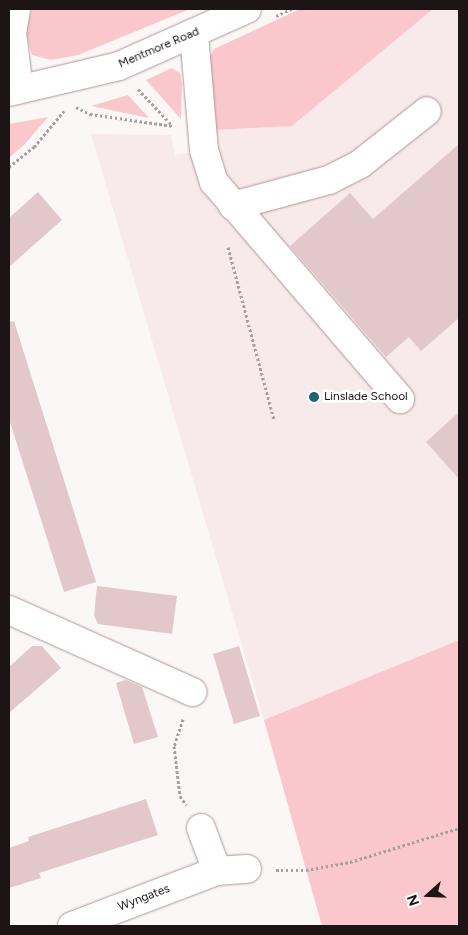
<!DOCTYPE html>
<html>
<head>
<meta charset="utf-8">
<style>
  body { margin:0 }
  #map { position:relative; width:468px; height:935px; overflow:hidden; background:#fcf7f7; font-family:Figtree,sans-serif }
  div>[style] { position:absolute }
  .built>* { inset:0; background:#f8e9ea }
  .green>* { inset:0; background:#fac7cc }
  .building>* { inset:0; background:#e2c8ca }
  .path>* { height:3px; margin-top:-1.5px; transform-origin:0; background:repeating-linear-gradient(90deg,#a69f9f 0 2.5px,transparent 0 5px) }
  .roads { filter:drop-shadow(0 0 1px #af9698) drop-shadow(0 0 1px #af9698) }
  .minor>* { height:28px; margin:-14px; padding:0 14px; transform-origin:14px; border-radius:14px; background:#fff }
  .dots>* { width:14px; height:14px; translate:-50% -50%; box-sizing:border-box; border:2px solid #fff; border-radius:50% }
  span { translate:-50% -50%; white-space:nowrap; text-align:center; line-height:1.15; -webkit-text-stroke:5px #fff; paint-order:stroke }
  .street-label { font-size:12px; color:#1d1415 }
  .poi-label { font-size:12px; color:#1d1415 }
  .left { translate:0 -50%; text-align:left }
  .frame { position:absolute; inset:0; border:10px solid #1d1415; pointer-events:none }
  .north { position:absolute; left:403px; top:870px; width:50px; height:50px; -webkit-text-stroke:4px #fff; paint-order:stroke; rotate:250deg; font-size:14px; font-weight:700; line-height:20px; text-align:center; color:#1d1415 }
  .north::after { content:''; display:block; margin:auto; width:18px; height:22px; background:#1d1415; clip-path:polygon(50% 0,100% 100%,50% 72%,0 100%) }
</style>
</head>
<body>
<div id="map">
  <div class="built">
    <div style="clip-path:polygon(433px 9px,459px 9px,459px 640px,264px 720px,91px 134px,171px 135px,175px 155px,217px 149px,214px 130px,292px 126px)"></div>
  </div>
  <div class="green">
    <div style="clip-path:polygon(32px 9px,190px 9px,78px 55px,51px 60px,32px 55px,25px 30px)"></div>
    <div style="clip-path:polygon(300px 9px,433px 9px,292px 126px,214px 130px,209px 59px,214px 49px)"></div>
    <div style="clip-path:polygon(172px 68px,180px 73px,182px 84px,181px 119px,146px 80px)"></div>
    <div style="clip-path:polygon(128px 95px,149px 118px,91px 106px)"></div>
    <div style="clip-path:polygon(48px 117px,25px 144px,9px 158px,9px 124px)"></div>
    <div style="clip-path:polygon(459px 640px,459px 926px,322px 926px,264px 720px)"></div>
  </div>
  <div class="building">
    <div style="clip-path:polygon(459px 144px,459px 318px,421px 351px,409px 337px,386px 357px,290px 246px,350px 193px,373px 219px)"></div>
    <div style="clip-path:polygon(38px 192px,62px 220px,9px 267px,9px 218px)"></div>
    <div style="clip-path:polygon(14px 321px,96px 582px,64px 592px,9px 419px,9px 322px)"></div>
    <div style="clip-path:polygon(459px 412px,459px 479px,426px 442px)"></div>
    <div style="clip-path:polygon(97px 586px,177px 596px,172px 634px,98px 624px,94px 615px)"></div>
    <div style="clip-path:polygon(32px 646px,42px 646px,61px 668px,9px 713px,9px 667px)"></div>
    <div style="clip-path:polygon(239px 646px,260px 716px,234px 724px,213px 654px)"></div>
    <div style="clip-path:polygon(126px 680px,142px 687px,158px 737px,134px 744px,116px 683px)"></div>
    <div style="clip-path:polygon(146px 799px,158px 835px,39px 873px,41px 878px,9px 888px,9px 848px,29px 841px,28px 837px)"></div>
  </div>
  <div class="path">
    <div style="left:276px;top:16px;width:17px;rotate:-25deg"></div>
    <div style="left:138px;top:89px;width:48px;rotate:46.7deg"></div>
    <div style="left:76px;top:107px;width:16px;rotate:27deg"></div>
    <div style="left:90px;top:114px;width:84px;rotate:8.2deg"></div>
    <div style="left:9px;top:167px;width:32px;rotate:-39deg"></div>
    <div style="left:34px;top:147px;width:47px;rotate:-50.2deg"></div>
    <div style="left:228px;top:247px;width:179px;rotate:75.1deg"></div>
    <div style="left:183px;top:719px;width:28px;rotate:108deg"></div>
    <div style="left:174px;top:746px;width:50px;rotate:83.2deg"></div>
    <div style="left:180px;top:796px;width:11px;rotate:56deg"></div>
    <div style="left:276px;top:870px;width:30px"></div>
    <div style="left:306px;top:870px;width:45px;rotate:-10.3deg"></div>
    <div style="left:350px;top:862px;width:114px;rotate:-17.3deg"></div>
  </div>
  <div class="roads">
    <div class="minor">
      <div style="left:16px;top:9px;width:24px;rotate:99deg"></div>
      <div style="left:12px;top:33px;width:57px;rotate:83deg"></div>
      <div style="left:194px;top:34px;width:116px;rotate:85.1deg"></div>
      <div style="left:204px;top:150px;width:34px;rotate:73deg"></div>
      <div style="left:214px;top:182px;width:286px;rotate:49.4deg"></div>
      <div style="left:9px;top:92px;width:113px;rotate:-13.3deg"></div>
      <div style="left:119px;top:66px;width:140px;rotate:-24deg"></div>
      <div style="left:233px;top:206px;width:99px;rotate:-15.2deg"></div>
      <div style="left:329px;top:180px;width:35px;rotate:-27deg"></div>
      <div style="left:360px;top:164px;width:85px;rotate:-38.3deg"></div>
      <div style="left:9px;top:610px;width:201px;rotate:24.1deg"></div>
      <div style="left:201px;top:828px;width:46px;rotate:69.6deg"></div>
      <div style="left:72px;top:926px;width:155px;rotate:-20.8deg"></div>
      <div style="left:217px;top:871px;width:30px;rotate:-4deg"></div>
    </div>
  </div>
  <div class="dots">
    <div style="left:314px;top:397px;background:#1c6373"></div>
  </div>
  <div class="street-label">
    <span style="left:159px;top:48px;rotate:-23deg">Mentmore Road</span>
    <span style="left:144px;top:898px;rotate:-21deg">Wyngates</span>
  </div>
  <div class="poi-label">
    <span class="left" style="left:324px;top:397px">Linslade School</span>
  </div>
  <div class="frame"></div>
  <div class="north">N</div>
</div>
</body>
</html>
